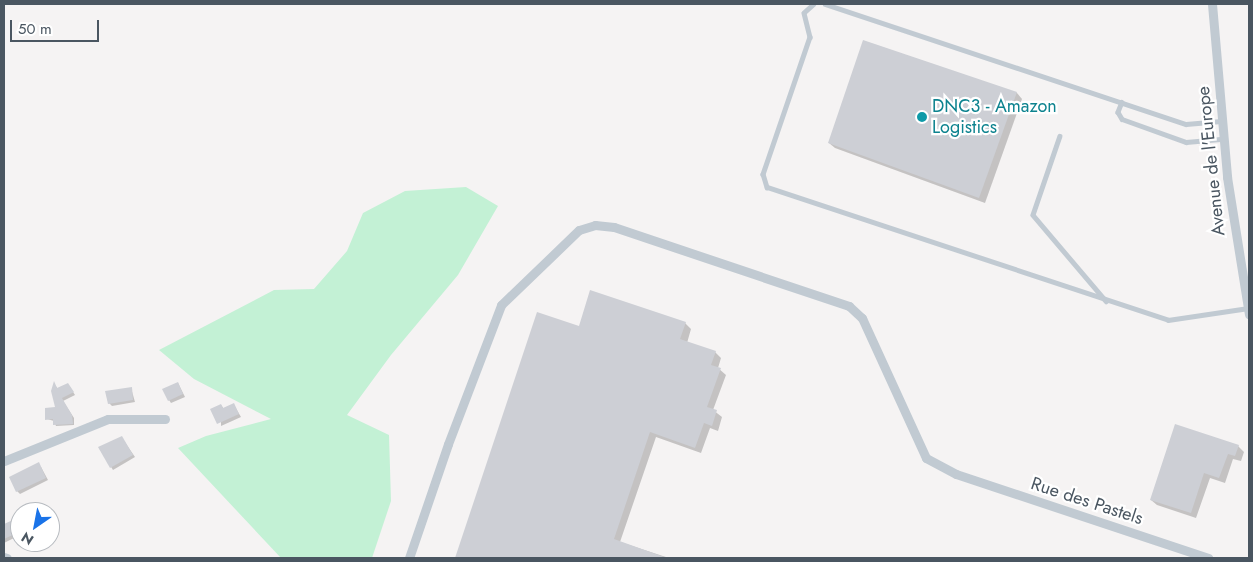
<!DOCTYPE html>
<html>
<head>
<meta charset="utf-8">
<style>
  body { margin:0 }
  #map { position:relative; width:1253px; height:562px; overflow:hidden; background:#f5f3f3; font-family:Jost,sans-serif }
  div>[style] { position:absolute }
  .green>* { inset:0; background:#c3f1d5 }
  .shadow>* { inset:0; background:#0003 }
  .building>* { inset:0; background:#cdcfd5 }
  .service>* { height:4.5px; margin:-2.25px; padding:0 2.25px; transform-origin:2.25px; border-radius:2.25px; background:#c1cad2 }
  .minor>* { height:9px; margin:-4.5px; padding:0 4.5px; transform-origin:4.5px; border-radius:4.5px; background:#c1cad2 }
  .dots>* { width:14px; height:14px; translate:-50% -50%; box-sizing:border-box; border:2px solid #fff; border-radius:50% }
  span { translate:-50% -50%; white-space:nowrap; text-align:center; line-height:1.15; -webkit-text-stroke:4.5px #fff; paint-order:stroke }
  .culture-label { font-size:18px; color:#0d838f }
  .left { translate:0 -50%; text-align:left }
  .street-label { font-size:18px; color:#4a5661 }
  .frame { position:absolute; inset:0; border:5px solid #4a5661; pointer-events:none }
  .north { position:absolute; left:10px; top:502px; width:50px; height:50px; box-sizing:border-box; background:#fff; border:1px solid #b7bbc0; border-radius:50%; rotate:213deg; font-size:14px; font-weight:700; line-height:20px; text-align:center; color:#4a5661 }
  .north::after { content:''; display:block; margin:auto; width:18px; height:22px; background:#1a73e8; clip-path:polygon(50% 0,100% 100%,50% 72%,0 100%) }
  .scale { position:absolute; left:10px; top:20px; width:89px; height:22px; box-sizing:border-box; border:2px solid #4a5661; border-top:0; padding-left:6px; font-size:15px; line-height:18px; white-space:nowrap; color:#4a5661; -webkit-text-stroke:4px #fff; paint-order:stroke }
</style>
</head>
<body>
<div id="map">
  <div class="green">
    <div style="clip-path:polygon(466px 187px,498px 206px,458px 275px,391px 355px,347px 415px,389px 435px,391px 501px,372px 558px,281px 558px,178px 448px,206px 436px,271px 419px,194px 379px,159px 350px,274px 290px,314px 289px,347px 251px,363px 213px,405px 191px)"></div>
  </div>
  <div class="shadow">
    <div style="clip-path:polygon(864px 41px,1017px 93px,1022px 99px,985px 203px,835px 148px,829px 143px)"></div>
    <div style="clip-path:polygon(538px 314px,580px 328px,685px 323px,691px 329px,687px 343px,715px 352px,721px 358px,718px 368px,726px 375px,713px 410px,722px 417px,718px 431px,710px 428px,701px 453px,656px 437px,620px 542px,669px 558px,457px 558px)"></div>
    <div style="clip-path:polygon(178px 383px,185px 397px,171px 403px,169px 400px)"></div>
    <div style="clip-path:polygon(55px 385px,58px 389px,70px 387px,75px 395px,63px 401px,74px 418px,74px 425px,56px 426px,54px 421px,47px 419px,57px 409px)"></div>
    <div style="clip-path:polygon(131px 388px,135px 402px,112px 406px,109px 403px)"></div>
    <div style="clip-path:polygon(221px 405px,224px 409px,234px 405px,241px 417px,221px 426px)"></div>
    <div style="clip-path:polygon(122px 438px,135px 457px,113px 470px,99px 448px)"></div>
    <div style="clip-path:polygon(1238px 446px,1244px 452px,1241px 461px,1233px 459px,1225px 483px,1210px 478px,1196px 518px,1157px 505px,1151px 500px)"></div>
    <div style="clip-path:polygon(41px 467px,48px 480px,20px 494px,17px 491px)"></div>
    <div style="clip-path:polygon(12px 522px,20px 535px,4px 543px,4px 526px)"></div>
  </div>
  <div class="building">
    <div style="clip-path:polygon(863px 40px,1017px 92px,979px 198px,828px 143px)"></div>
    <div style="clip-path:polygon(590px 290px,686px 322px,680px 339px,716px 351px,711px 365px,721px 368px,707px 407px,717px 410px,712px 426px,704px 423px,695px 448px,650px 432px,614px 539px,667px 558px,455px 558px,537px 312px,579px 326px)"></div>
    <div style="clip-path:polygon(54px 381px,57px 388px,68px 383px,74px 392px,62px 398px,72px 415px,73px 424px,53px 425px,53px 419px,45px 420px,45px 408px,55px 407px,51px 391px)"></div>
    <div style="clip-path:polygon(178px 382px,183px 394px,168px 401px,162px 389px)"></div>
    <div style="clip-path:polygon(132px 387px,133px 400px,108px 404px,105px 391px)"></div>
    <div style="clip-path:polygon(234px 403px,239px 414px,217px 424px,210px 409px,221px 404px,223px 408px)"></div>
    <div style="clip-path:polygon(1175px 424px,1239px 445px,1235px 456px,1228px 454px,1219px 478px,1204px 473px,1191px 513px,1150px 500px)"></div>
    <div style="clip-path:polygon(122px 436px,133px 455px,110px 468px,98px 447px)"></div>
    <div style="clip-path:polygon(39px 462px,46px 478px,16px 492px,9px 477px)"></div>
    <div style="clip-path:polygon(13px 520px,19px 532px,4px 539px,4px 524px)"></div>
  </div>
  <div class="service">
    <div style="left:814px;top:4px;width:13px;rotate:138deg"></div>
    <div style="left:804px;top:13px;width:25px;rotate:76deg"></div>
    <div style="left:810px;top:37px;width:145px;rotate:108.9deg"></div>
    <div style="left:763px;top:174px;width:14px;rotate:73deg"></div>
    <div style="left:767px;top:187px;width:422px;rotate:18.3deg"></div>
    <div style="left:1168px;top:320px;width:81px;rotate:-8.5deg"></div>
    <div style="left:825px;top:4px;width:380px;rotate:18.4deg"></div>
    <div style="left:1186px;top:124px;width:35px;rotate:-5deg"></div>
    <div style="left:1122px;top:102px;width:11px;rotate:112deg"></div>
    <div style="left:1118px;top:112px;width:8px;rotate:60deg"></div>
    <div style="left:1122px;top:119px;width:68px;rotate:19.8deg"></div>
    <div style="left:1186px;top:142px;width:37px;rotate:-5deg"></div>
    <div style="left:1060px;top:136px;width:83px;rotate:108.9deg"></div>
    <div style="left:1033px;top:215px;width:113px;rotate:49.7deg"></div>
  </div>
  <div class="minor">
    <div style="left:1212px;top:4px;width:174px;rotate:85deg"></div>
    <div style="left:1227px;top:177px;width:139px;rotate:80.9deg"></div>
    <div style="left:4px;top:461px;width:112px;rotate:-22deg"></div>
    <div style="left:108px;top:419px;width:57px"></div>
    <div style="left:4px;top:557px;width:3px;rotate:18deg"></div>
    <div style="left:409px;top:558px;width:120px;rotate:-71.1deg"></div>
    <div style="left:448px;top:444px;width:149px;rotate:-69.1deg"></div>
    <div style="left:501px;top:305px;width:108px;rotate:-43.9deg"></div>
    <div style="left:579px;top:230px;width:17px;rotate:-17deg"></div>
    <div style="left:595px;top:225px;width:19px;rotate:6deg"></div>
    <div style="left:614px;top:227px;width:248px;rotate:18.6deg"></div>
    <div style="left:849px;top:306px;width:18px;rotate:43deg"></div>
    <div style="left:862px;top:318px;width:154px;rotate:65.4deg"></div>
    <div style="left:926px;top:458px;width:34px;rotate:28deg"></div>
    <div style="left:956px;top:474px;width:266px;rotate:18.4deg"></div>
  </div>
  <div class="dots">
    <div style="left:922px;top:117px;background:#0f9aa8"></div>
  </div>
  <div class="culture-label">
    <span class="left" style="left:932px;top:117px">DNC3 - Amazon<br>Logistics</span>
  </div>
  <div class="street-label">
    <span style="left:1211px;top:161px;rotate:-96deg">Avenue de l'Europe</span>
    <span style="left:1087px;top:501px;rotate:18deg">Rue des Pastels</span>
  </div>
  <div class="frame"></div>
  <div class="north">N</div>
  <div class="scale">50 m</div>
</div>
</body>
</html>
